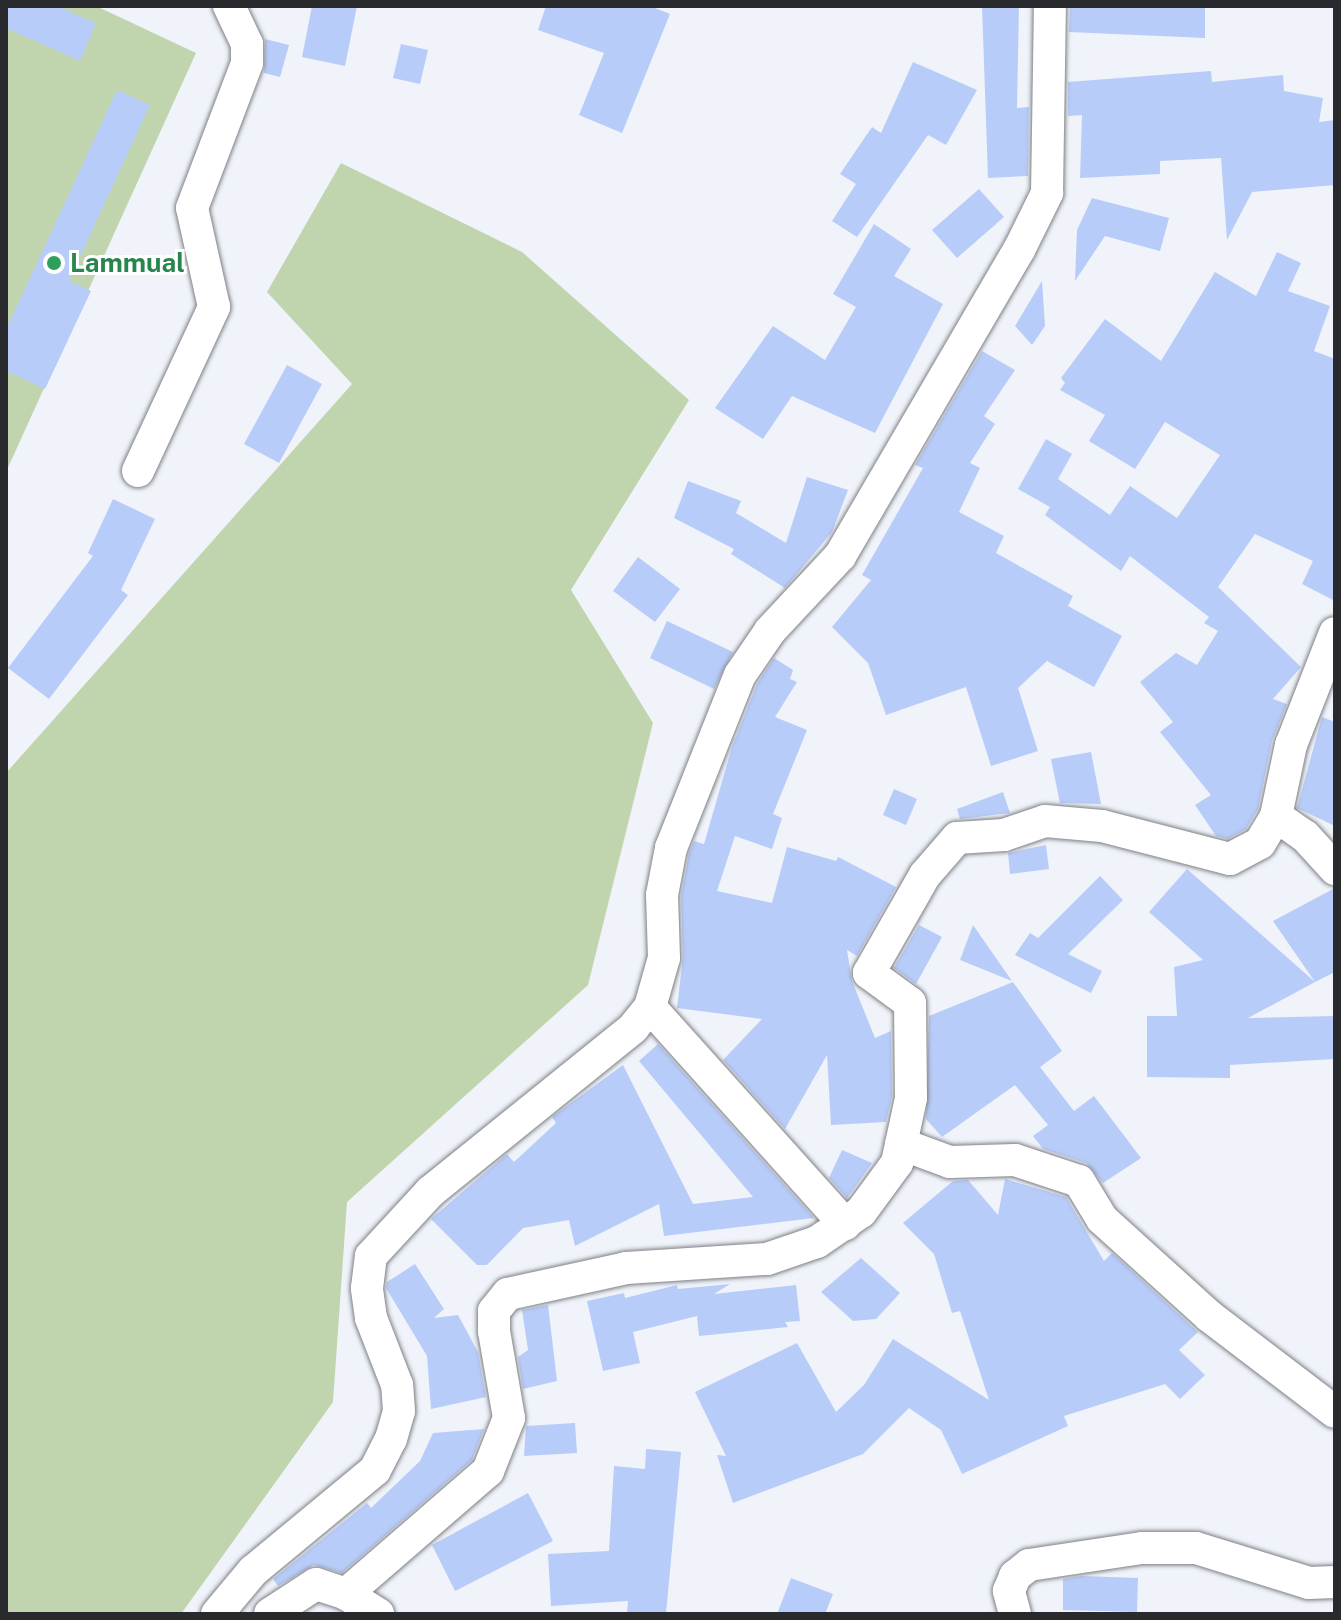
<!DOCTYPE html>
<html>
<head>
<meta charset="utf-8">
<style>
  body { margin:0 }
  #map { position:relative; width:1341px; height:1620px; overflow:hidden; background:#f0f3fa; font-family:"Public Sans",sans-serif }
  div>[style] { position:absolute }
  .green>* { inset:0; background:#c0d5ae }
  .building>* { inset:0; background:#b8ccf9 }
  .roads { filter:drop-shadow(0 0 2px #7e8086) drop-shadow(0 0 2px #7e8086) }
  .minor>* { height:32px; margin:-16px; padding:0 16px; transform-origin:16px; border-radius:16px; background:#fff }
  .dots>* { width:22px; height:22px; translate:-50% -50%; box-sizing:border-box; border:4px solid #fff; border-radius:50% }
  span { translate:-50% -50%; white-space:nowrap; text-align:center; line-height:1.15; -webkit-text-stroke:6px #fff; paint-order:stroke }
  .leisure-label { font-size:26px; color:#27864d; font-weight:700 }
  .left { translate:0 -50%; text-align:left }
  .frame { position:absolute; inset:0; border:8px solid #292a2d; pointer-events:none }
</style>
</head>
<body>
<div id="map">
  <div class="green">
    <div style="clip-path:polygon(6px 6px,96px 6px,196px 53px,6px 472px)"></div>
    <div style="clip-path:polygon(341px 163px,522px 252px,689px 400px,571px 590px,653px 723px,588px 985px,347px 1202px,333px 1402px,181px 1614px,6px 1614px,6px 773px,352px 384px,267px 292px)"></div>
  </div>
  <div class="building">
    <div style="clip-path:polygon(6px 6px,57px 6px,96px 23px,80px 61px,6px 28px)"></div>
    <div style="clip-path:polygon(312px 6px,357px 6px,345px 66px,302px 57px)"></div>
    <div style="clip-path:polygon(546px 6px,650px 6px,670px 14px,622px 133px,579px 115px,604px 53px,538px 30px)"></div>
    <div style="clip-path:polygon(982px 6px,1019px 6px,1017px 108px,1029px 107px,1028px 176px,988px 178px)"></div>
    <div style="clip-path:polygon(1070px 6px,1205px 7px,1205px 38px,1069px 32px)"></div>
    <div style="clip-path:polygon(265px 39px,289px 45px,280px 77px,264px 73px)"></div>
    <div style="clip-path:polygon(401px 44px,428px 50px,420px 84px,393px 78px)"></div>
    <div style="clip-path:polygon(913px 62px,977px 90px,946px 145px,928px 135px,857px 237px,832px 221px,856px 184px,840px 174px,872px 127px,881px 133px)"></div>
    <div style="clip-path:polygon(1211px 71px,1212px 82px,1283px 75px,1284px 91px,1323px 98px,1319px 122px,1335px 120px,1335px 185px,1252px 192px,1227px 240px,1221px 158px,1160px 161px,1160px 174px,1080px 178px,1082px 115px,1068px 116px,1068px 82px)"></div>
    <div style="clip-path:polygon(117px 90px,150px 105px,69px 281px,91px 291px,45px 389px,6px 371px,6px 330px)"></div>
    <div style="clip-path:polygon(979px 189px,1004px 217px,957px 258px,932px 230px)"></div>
    <div style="clip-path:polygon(1092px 198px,1169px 218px,1160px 251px,1105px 236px,1075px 281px,1077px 230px)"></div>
    <div style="clip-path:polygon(874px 224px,911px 249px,894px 276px,943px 304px,875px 433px,792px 396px,763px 439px,715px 408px,773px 326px,825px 360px,856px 307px,833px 294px)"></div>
    <div style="clip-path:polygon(1277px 252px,1301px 263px,1288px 291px,1330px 306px,1314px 351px,1335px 359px,1335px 601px,1302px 584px,1313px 561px,1255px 534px,1218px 587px,1301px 667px,1273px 699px,1287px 704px,1272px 741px,1258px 809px,1246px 829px,1228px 839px,1216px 836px,1195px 805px,1211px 795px,1160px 732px,1173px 722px,1140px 682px,1176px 653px,1197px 665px,1218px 631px,1204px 623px,1209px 617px,1130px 556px,1121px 571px,1045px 515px,1050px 507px,1018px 489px,1046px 439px,1072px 454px,1058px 479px,1110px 515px,1130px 486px,1177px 518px,1220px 455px,1165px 422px,1135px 469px,1089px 441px,1105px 415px,1060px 390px,1065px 383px,1061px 378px,1105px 319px,1161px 361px,1215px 272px,1256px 296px)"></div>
    <div style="clip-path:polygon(1042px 281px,1045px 326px,1032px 345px,1015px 326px)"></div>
    <div style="clip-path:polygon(982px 351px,1015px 370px,984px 416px,995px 424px,970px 463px,980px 468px,959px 512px,1004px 536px,996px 553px,1073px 596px,1068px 606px,1122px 636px,1094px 687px,1047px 661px,1018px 688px,1038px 751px,991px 766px,966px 687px,886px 715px,868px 663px,832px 627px,871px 580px,862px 575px,923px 468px,915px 465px)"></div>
    <div style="clip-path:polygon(287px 365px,322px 384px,279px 463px,244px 444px)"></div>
    <div style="clip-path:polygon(807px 477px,848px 490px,832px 532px,785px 588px,731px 554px,734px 549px,674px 518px,688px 481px,741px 501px,736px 513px,786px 543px)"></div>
    <div style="clip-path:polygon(113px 499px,155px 519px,121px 590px,128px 595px,49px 699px,8px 668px,93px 556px,88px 553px)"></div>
    <div style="clip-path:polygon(638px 557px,680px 589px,655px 622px,613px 591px)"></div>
    <div style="clip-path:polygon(667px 621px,733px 652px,714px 689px,650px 658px)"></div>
    <div style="clip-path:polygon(774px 658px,793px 670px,790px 679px,797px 682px,775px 717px,807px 730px,773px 814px,782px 818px,772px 849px,735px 836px,717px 891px,772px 903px,787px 847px,836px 861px,838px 857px,896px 887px,857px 956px,847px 950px,852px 981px,875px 1038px,891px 1031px,892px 1096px,886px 1122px,831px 1125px,827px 1055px,785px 1129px,723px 1060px,762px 1019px,677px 1008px,683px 957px,681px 896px,689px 853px,694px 841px,704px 844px,732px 747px,757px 684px)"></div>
    <div style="clip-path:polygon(1322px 717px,1335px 722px,1335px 826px,1297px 808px)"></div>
    <div style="clip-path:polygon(1091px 752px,1101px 804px,1060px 803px,1051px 759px)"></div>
    <div style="clip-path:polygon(894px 789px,917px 799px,906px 825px,883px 815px)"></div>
    <div style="clip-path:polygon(1003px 792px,1010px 813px,960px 819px,957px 809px)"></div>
    <div style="clip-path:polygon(1046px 845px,1049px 869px,1010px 874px,1008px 853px)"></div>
    <div style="clip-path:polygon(1187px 869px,1315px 982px,1248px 1018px,1335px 1016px,1335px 1059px,1230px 1065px,1230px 1078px,1147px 1077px,1147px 1016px,1177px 1016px,1174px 967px,1203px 960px,1149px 912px)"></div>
    <div style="clip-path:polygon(1100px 876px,1123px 900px,1068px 954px,1102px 971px,1091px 993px,1015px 955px,1030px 933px,1038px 938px)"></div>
    <div style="clip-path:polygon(1335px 888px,1335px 972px,1315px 982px,1273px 921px)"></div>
    <div style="clip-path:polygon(919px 925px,942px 937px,916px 984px,894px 968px)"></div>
    <div style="clip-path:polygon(973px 925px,1012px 981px,960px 960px)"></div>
    <div style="clip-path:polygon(1013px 982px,1062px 1051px,1040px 1067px,1074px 1111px,1094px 1096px,1141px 1158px,1103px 1183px,1086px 1163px,1043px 1149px,1033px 1136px,1048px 1125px,1015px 1085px,942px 1137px,926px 1119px,929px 1016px)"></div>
    <div style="clip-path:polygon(658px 1044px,814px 1218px,664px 1236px,659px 1204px,575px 1246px,569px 1220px,523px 1228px,487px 1265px,477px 1265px,431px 1219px,507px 1154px,514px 1162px,556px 1123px,552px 1117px,623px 1065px,693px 1204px,753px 1197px,639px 1061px)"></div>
    <div style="clip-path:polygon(842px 1150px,872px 1163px,847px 1198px,829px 1178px)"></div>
    <div style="clip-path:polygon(1005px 1179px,1066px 1197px,1104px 1261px,1112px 1253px,1198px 1332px,1179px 1350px,1205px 1375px,1180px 1399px,1165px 1384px,1064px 1416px,1068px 1426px,962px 1474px,941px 1430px,909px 1408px,863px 1454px,733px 1503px,717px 1455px,726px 1456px,695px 1392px,797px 1343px,836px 1412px,864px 1385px,893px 1339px,989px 1400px,960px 1311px,952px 1313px,934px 1254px,903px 1223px,953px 1181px,968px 1180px,998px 1215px)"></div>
    <div style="clip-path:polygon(861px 1258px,900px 1293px,876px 1319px,853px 1321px,821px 1292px)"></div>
    <div style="clip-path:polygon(415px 1264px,444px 1309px,434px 1318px,458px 1315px,478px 1352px,486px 1397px,431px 1409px,427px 1356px,386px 1288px,387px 1282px)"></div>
    <div style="clip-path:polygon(730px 1284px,714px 1294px,796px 1285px,800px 1321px,785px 1322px,788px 1327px,699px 1336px,697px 1316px,633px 1332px,640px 1363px,603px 1371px,587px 1301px,624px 1293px,625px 1298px,677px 1285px,678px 1289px)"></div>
    <div style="clip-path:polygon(548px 1305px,557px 1381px,523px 1389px,518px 1357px,528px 1350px,522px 1310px)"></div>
    <div style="clip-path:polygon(575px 1423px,577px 1453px,524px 1456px,526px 1426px)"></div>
    <div style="clip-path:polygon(484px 1429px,472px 1460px,342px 1573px,314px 1565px,278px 1586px,273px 1579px,367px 1503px,371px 1508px,420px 1461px,433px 1433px)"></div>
    <div style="clip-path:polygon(646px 1449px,681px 1452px,666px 1614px,627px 1614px,628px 1601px,551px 1606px,548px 1554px,609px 1551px,614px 1466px,645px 1469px)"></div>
    <div style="clip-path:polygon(528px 1493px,553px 1541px,455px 1591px,432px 1545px)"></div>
    <div style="clip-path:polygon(1081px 1576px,1138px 1578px,1137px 1612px,1063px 1610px,1063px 1579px)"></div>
    <div style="clip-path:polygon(791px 1578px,833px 1594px,825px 1614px,777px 1614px)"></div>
  </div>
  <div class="roads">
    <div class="minor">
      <div style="left:138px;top:471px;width:181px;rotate:-65.1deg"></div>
      <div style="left:214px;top:307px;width:101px;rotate:-102.5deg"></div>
      <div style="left:192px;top:208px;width:155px;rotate:-69.2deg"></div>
      <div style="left:247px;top:63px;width:19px;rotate:-90deg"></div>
      <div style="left:247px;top:44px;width:42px;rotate:-115.3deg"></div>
      <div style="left:1276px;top:816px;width:35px;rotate:35deg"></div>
      <div style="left:1305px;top:836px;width:45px;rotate:47.7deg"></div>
      <div style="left:650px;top:1007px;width:292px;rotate:48.1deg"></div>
      <div style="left:901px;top:1144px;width:52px;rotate:20.2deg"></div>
      <div style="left:950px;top:1162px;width:65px;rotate:-1.8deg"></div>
      <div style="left:1015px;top:1160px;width:67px;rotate:18.2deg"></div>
      <div style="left:1079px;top:1181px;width:44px;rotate:58.8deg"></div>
      <div style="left:1102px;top:1219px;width:144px;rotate:42.2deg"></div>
      <div style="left:1209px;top:1316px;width:158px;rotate:37.3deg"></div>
      <div style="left:346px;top:1594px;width:38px;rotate:32deg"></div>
      <div style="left:217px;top:1614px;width:56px;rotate:-50.1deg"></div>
      <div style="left:253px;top:1571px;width:158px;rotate:-39.6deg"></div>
      <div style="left:375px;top:1470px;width:35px;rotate:-63deg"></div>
      <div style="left:391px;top:1439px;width:29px;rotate:-74deg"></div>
      <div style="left:399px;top:1411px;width:26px;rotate:-94deg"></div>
      <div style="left:397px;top:1385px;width:72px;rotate:-111.2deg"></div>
      <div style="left:371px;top:1318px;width:30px;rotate:-98deg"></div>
      <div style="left:367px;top:1288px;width:32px;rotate:-83deg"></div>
      <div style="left:371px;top:1256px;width:87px;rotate:-47.3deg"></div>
      <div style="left:430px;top:1192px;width:261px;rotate:-38.9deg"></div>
      <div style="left:633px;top:1028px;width:27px;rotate:-51deg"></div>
      <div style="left:650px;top:1007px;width:51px;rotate:-74.1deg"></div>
      <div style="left:664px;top:958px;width:63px;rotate:-91.8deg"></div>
      <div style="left:662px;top:895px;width:48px;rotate:-79.2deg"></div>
      <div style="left:671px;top:848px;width:186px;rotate:-68.3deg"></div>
      <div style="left:740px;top:675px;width:53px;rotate:-55.7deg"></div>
      <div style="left:770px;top:631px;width:103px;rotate:-47deg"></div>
      <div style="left:840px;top:556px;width:355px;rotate:-59.7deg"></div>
      <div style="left:1019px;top:250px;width:64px;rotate:-63.8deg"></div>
      <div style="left:1047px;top:193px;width:187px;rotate:-89.1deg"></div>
      <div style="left:270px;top:1614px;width:55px;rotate:-33.1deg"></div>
      <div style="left:316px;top:1584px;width:32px;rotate:18deg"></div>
      <div style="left:346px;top:1594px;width:188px;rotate:-40.9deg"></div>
      <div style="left:488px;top:1471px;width:57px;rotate:-68.4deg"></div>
      <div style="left:509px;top:1418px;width:88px;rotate:-99.8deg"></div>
      <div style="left:494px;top:1331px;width:20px;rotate:-90deg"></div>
      <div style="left:494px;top:1311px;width:22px;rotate:-51deg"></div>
      <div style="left:508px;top:1294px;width:121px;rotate:-12.4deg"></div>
      <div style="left:626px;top:1268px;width:141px;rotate:-3.7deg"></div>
      <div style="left:767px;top:1259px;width:53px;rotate:-18.8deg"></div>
      <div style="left:817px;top:1242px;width:53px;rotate:-34.3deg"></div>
      <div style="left:861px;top:1212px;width:61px;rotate:-53.7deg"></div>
      <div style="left:897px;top:1163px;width:66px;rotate:-77.8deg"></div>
      <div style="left:911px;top:1098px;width:95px;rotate:-90.6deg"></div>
      <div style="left:910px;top:1003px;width:51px;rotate:-143.8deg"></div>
      <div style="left:869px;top:973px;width:113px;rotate:-60.3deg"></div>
      <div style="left:925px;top:875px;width:49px;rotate:-49.1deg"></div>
      <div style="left:957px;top:838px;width:47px;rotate:-3.7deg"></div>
      <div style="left:1004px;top:835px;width:43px;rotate:-18.9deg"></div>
      <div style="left:1045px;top:821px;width:57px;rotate:5deg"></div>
      <div style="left:1102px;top:826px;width:132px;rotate:14.5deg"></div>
      <div style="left:1230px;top:859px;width:34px;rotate:-28deg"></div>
      <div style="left:1260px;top:843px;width:31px;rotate:-59deg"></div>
      <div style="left:1276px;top:816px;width:73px;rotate:-78.1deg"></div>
      <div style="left:1291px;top:745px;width:120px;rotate:-68.6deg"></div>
      <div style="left:1015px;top:1614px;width:24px;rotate:-105deg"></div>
      <div style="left:1009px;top:1591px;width:16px;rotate:-68deg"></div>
      <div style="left:1015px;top:1576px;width:18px;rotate:-38deg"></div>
      <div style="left:1029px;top:1565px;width:114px;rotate:-8.6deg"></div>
      <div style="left:1142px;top:1548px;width:54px"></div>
      <div style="left:1196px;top:1548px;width:118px;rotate:17.2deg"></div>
      <div style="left:1309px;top:1583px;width:26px;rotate:-2deg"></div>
    </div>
  </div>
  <div class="dots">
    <div style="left:54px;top:263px;background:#2e9e5b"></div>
  </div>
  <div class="leisure-label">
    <span class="left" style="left:70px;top:263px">Lammual</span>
  </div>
  <div class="frame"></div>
</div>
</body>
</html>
